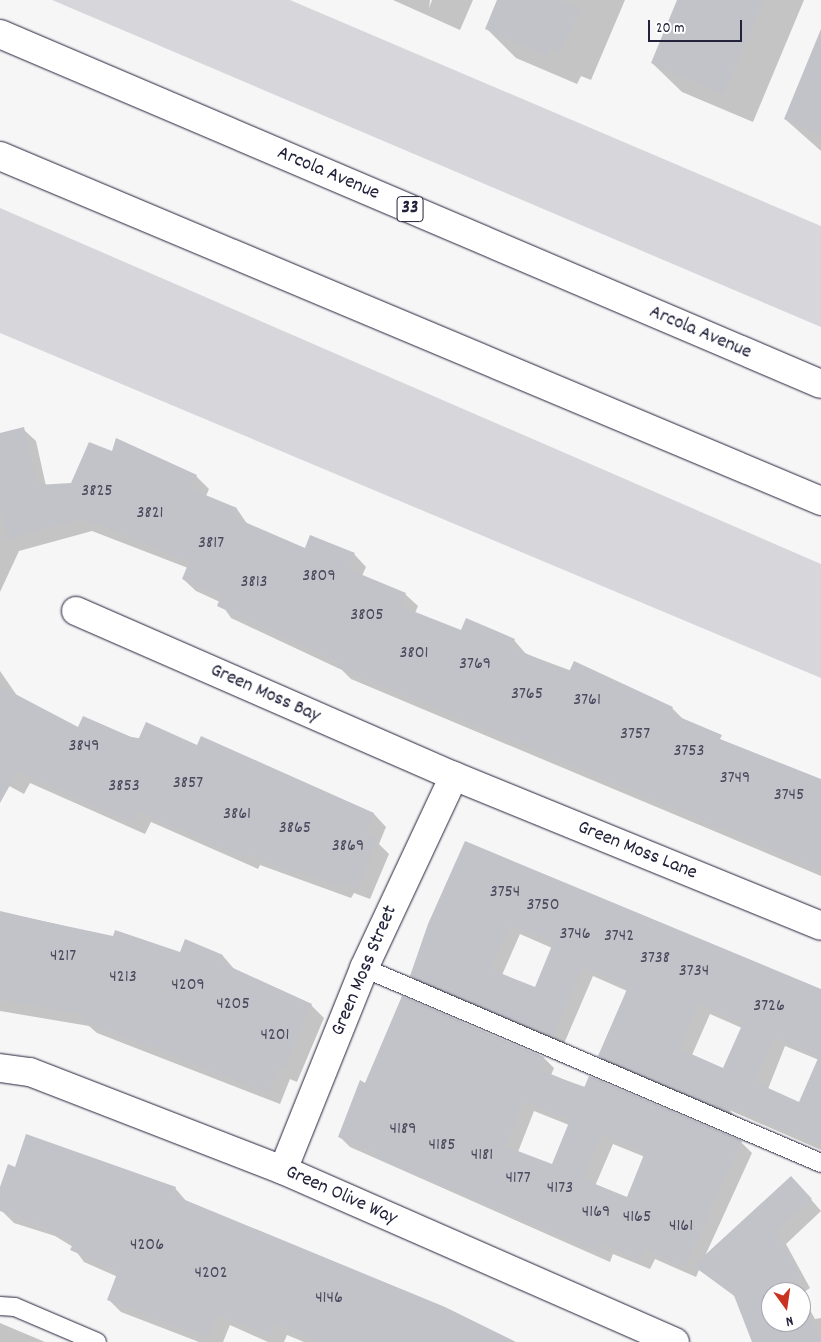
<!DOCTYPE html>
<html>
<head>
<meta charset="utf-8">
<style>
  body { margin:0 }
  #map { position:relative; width:821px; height:1342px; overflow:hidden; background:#f6f6f7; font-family:Dekko,sans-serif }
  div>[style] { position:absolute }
  .green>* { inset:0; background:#d7d7db }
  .shadow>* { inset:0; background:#0003 }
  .building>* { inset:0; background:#c2c2c9 }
  .roads { filter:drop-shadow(0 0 1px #22223b) drop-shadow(0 0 1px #22223b) }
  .service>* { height:18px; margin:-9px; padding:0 9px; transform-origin:9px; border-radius:9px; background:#fff }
  .minor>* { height:28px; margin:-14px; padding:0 14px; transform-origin:14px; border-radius:14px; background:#fff }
  .primary>* { height:28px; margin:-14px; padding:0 14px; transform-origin:14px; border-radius:14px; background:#fff }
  span { translate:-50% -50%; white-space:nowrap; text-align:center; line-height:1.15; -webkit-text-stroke:5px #fff; paint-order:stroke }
  .number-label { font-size:18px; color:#4a4a5e }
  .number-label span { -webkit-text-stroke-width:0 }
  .shield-label span { padding:1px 4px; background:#fff; border:1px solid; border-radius:4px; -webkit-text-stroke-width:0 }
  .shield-label { font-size:19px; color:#22223b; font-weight:700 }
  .street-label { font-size:20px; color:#22223b }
  .north { position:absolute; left:761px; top:1282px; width:50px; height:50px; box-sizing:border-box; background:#fff; border:1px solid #a7a7b1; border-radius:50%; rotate:166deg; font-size:14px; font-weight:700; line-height:20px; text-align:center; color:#22223b }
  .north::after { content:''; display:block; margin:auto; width:18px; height:22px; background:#c8321e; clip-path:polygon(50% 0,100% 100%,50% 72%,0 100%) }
  .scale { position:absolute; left:648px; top:20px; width:94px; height:22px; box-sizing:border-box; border:2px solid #22223b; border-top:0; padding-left:6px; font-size:15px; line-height:18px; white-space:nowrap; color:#22223b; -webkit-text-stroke:4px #fff; paint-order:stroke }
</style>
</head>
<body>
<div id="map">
  <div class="green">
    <div style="clip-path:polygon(52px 0,290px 0,821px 226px,821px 327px)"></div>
    <div style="clip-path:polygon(0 208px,821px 564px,821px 678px,0 333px)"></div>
  </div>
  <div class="shadow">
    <div style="clip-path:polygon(393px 0,430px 0,429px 8px,432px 0,473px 0,460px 30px)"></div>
    <div style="clip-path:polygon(498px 0,625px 0,591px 80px,581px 76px,577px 84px,516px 58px,486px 28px)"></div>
    <div style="clip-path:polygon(679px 0,804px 0,753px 122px,682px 92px,652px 63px)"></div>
    <div style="clip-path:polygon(821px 36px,821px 151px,785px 119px)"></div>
    <div style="clip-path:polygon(23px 429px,36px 441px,46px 486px,72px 484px,112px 452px,196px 476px,209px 489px,206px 496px,237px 509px,248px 525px,305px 549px,354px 554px,366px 567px,362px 576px,405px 594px,418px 606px,415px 613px,461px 632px,514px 640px,526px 654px,672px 708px,685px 721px,728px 744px,821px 782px,821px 876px,351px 679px,342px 670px,231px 618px,220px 602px,196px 591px,183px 579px,188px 568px,92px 531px,19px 551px,0 592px,0 434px)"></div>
    <div style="clip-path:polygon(0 671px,18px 697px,79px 729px,197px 747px,201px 738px,374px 814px,386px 827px,379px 844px,389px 854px,370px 899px,354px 893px,351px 898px,260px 865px,258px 869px,151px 822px,145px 834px,30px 783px,24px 794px,0 781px)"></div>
    <div style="clip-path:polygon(evenodd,466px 842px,821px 991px,821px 1150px,729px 1110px,739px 1122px,609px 1066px,599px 1056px,627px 991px,593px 976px,563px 1046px,422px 986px,412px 976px,466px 842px,520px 934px,552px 948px,535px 989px,502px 975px,520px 934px,466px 842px,710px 1014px,742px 1028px,724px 1069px,692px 1055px,710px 1014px,466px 842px,785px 1046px,819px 1060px,800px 1104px,768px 1089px,785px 1046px)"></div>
    <div style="clip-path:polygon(0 911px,180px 953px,186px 941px,223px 956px,235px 970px,311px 1005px,324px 1018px,297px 1082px,290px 1079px,280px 1104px,97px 1033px,89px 1026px,0 1011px)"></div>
    <div style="clip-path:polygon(evenodd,544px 1058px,554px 1068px,551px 1075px,741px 1142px,752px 1153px,705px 1256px,801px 1188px,821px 1211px,786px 1244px,810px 1288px,801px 1294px,815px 1319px,821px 1318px,821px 1342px,753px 1342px,737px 1298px,699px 1270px,696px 1277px,655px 1259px,650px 1269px,613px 1254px,610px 1262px,350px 1147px,340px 1137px,365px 1084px,544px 1058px,534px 1111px,569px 1125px,552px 1166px,518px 1152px,534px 1111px,544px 1058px,613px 1144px,645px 1157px,628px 1199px,595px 1186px,613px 1144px,544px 1058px,771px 1292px,801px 1292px,801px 1322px,771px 1322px,771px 1292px)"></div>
    <div style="clip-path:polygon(27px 1136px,175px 1188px,187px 1202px,513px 1342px,304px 1342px,287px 1335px,284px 1342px,268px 1342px,230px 1325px,223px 1342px,199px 1342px,121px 1312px,108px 1299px,118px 1277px,84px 1262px,73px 1247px,55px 1236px,14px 1223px,1px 1210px)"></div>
    <div style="clip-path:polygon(0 1323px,45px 1342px,0 1342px)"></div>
  </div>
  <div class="building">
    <div style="clip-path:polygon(497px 0,559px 0,580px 8px,561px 52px,551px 48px,548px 56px,485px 29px)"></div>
    <div style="clip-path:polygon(677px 0,764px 0,723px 94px,651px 63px)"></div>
    <div style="clip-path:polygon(821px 29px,821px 135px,784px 119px)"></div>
    <div style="clip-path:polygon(24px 427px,37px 485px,71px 483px,89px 442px,112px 451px,116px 438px,197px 475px,191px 489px,237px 508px,234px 516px,247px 523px,305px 548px,310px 535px,355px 553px,348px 569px,406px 593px,400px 606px,461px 630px,466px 618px,515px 639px,511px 647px,569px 672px,574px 661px,673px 707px,670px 713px,722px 735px,720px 739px,821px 779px,821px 870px,337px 667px,339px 662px,217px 606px,221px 596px,182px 579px,189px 562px,109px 528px,79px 519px,8px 539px,0 507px,0 433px)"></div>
    <div style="clip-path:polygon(0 686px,78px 727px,83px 716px,138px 740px,146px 722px,197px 745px,201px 736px,374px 813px,365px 835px,377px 840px,358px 888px,341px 881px,339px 887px,297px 870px,295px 874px,247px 853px,245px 858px,138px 811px,132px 823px,18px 771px,0 803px)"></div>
    <div style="clip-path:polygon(evenodd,465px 841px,821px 989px,821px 1145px,724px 1104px,733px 1114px,598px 1056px,628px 987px,583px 967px,553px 1037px,410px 976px,428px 924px,465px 841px,510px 925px,553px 943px,535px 987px,490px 969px,510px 925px,465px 841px,699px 1004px,743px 1023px,723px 1068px,680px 1049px,699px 1004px,465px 841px,775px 1037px,819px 1056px,799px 1102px,755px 1082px,775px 1037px)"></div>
    <div style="clip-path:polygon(0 912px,113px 936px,115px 930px,180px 952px,185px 939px,223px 955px,220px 962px,312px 1004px,284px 1070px,278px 1067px,267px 1092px,83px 1021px,85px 1015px,0 999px)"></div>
    <div style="clip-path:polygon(evenodd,402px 996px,544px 1057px,539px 1069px,584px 1088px,589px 1076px,742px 1141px,685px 1267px,644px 1249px,640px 1260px,602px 1244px,599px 1252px,375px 1157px,377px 1153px,338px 1137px,360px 1080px,365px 1083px,402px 996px,524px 1101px,570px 1120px,552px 1164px,505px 1146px,524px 1101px,402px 996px,602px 1134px,645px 1152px,627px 1197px,583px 1179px,602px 1134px)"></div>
    <div style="clip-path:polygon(26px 1134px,176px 1187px,173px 1195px,445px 1307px,516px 1342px,318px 1342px,275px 1323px,269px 1336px,218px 1314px,207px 1338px,107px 1300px,118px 1271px,70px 1250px,74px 1242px,47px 1230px,48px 1227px,0 1211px,0 1187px,8px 1164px,15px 1167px)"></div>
    <div style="clip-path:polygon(791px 1176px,812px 1199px,776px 1232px,800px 1277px,792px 1283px,797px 1292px,771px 1292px,771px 1322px,801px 1322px,801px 1300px,821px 1342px,752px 1342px,733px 1293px,693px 1266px)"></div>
  </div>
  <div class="roads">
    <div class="service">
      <div style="left:364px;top:968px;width:497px;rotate:23.1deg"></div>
      <div style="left:0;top:1306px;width:15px;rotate:4deg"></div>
      <div style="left:15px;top:1307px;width:89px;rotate:23.1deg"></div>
    </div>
    <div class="minor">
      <div style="left:76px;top:611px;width:412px;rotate:23.6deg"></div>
      <div style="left:454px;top:776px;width:396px;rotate:22.2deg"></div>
      <div style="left:0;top:1068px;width:30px;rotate:8deg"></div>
      <div style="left:30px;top:1072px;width:271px;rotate:21.2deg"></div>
      <div style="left:283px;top:1170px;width:428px;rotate:23.7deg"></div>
      <div style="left:283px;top:1170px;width:218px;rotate:-68.1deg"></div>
      <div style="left:364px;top:968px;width:212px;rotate:-64.9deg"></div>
    </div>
    <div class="primary">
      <div style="left:0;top:34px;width:892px;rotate:23.09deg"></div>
      <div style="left:0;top:156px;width:891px;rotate:22.79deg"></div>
    </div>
  </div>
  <div class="number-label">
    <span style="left:97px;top:492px">3825</span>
    <span style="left:150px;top:514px">3821</span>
    <span style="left:211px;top:544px">3817</span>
    <span style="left:319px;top:577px">3809</span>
    <span style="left:254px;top:583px">3813</span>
    <span style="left:367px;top:616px">3805</span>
    <span style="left:414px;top:654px">3801</span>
    <span style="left:475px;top:665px">3769</span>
    <span style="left:527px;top:695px">3765</span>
    <span style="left:587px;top:701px">3761</span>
    <span style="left:635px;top:735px">3757</span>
    <span style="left:84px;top:747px">3849</span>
    <span style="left:689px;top:752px">3753</span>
    <span style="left:735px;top:779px">3749</span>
    <span style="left:188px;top:784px">3857</span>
    <span style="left:124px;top:787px">3853</span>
    <span style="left:789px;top:796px">3745</span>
    <span style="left:237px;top:815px">3861</span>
    <span style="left:295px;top:829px">3865</span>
    <span style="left:348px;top:847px">3869</span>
    <span style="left:505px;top:893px">3754</span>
    <span style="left:543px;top:906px">3750</span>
    <span style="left:575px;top:935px">3746</span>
    <span style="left:619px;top:937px">3742</span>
    <span style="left:63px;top:957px">4217</span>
    <span style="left:655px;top:959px">3738</span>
    <span style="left:694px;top:972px">3734</span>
    <span style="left:123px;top:978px">4213</span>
    <span style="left:188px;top:986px">4209</span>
    <span style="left:233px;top:1005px">4205</span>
    <span style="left:769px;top:1007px">3726</span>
    <span style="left:275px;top:1036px">4201</span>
    <span style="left:403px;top:1130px">4189</span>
    <span style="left:442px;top:1146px">4185</span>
    <span style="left:482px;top:1156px">4181</span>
    <span style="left:518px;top:1179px">4177</span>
    <span style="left:560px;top:1189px">4173</span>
    <span style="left:596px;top:1213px">4169</span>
    <span style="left:637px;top:1218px">4165</span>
    <span style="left:681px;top:1227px">4161</span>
    <span style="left:147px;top:1246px">4206</span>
    <span style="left:211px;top:1274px">4202</span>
    <span style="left:329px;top:1299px">4146</span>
  </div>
  <div class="shield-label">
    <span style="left:410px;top:209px">33</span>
  </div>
  <div class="street-label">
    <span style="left:328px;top:174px;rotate:23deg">Arcola Avenue</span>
    <span style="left:700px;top:333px;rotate:23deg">Arcola Avenue</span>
    <span style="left:265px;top:694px;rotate:24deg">Green Moss Bay</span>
    <span style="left:637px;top:851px;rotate:22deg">Green Moss Lane</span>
    <span style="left:365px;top:971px;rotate:-67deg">Green Moss Street</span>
    <span style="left:341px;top:1196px;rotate:24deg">Green Olive Way</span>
  </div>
  <div class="north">N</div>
  <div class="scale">20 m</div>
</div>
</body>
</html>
